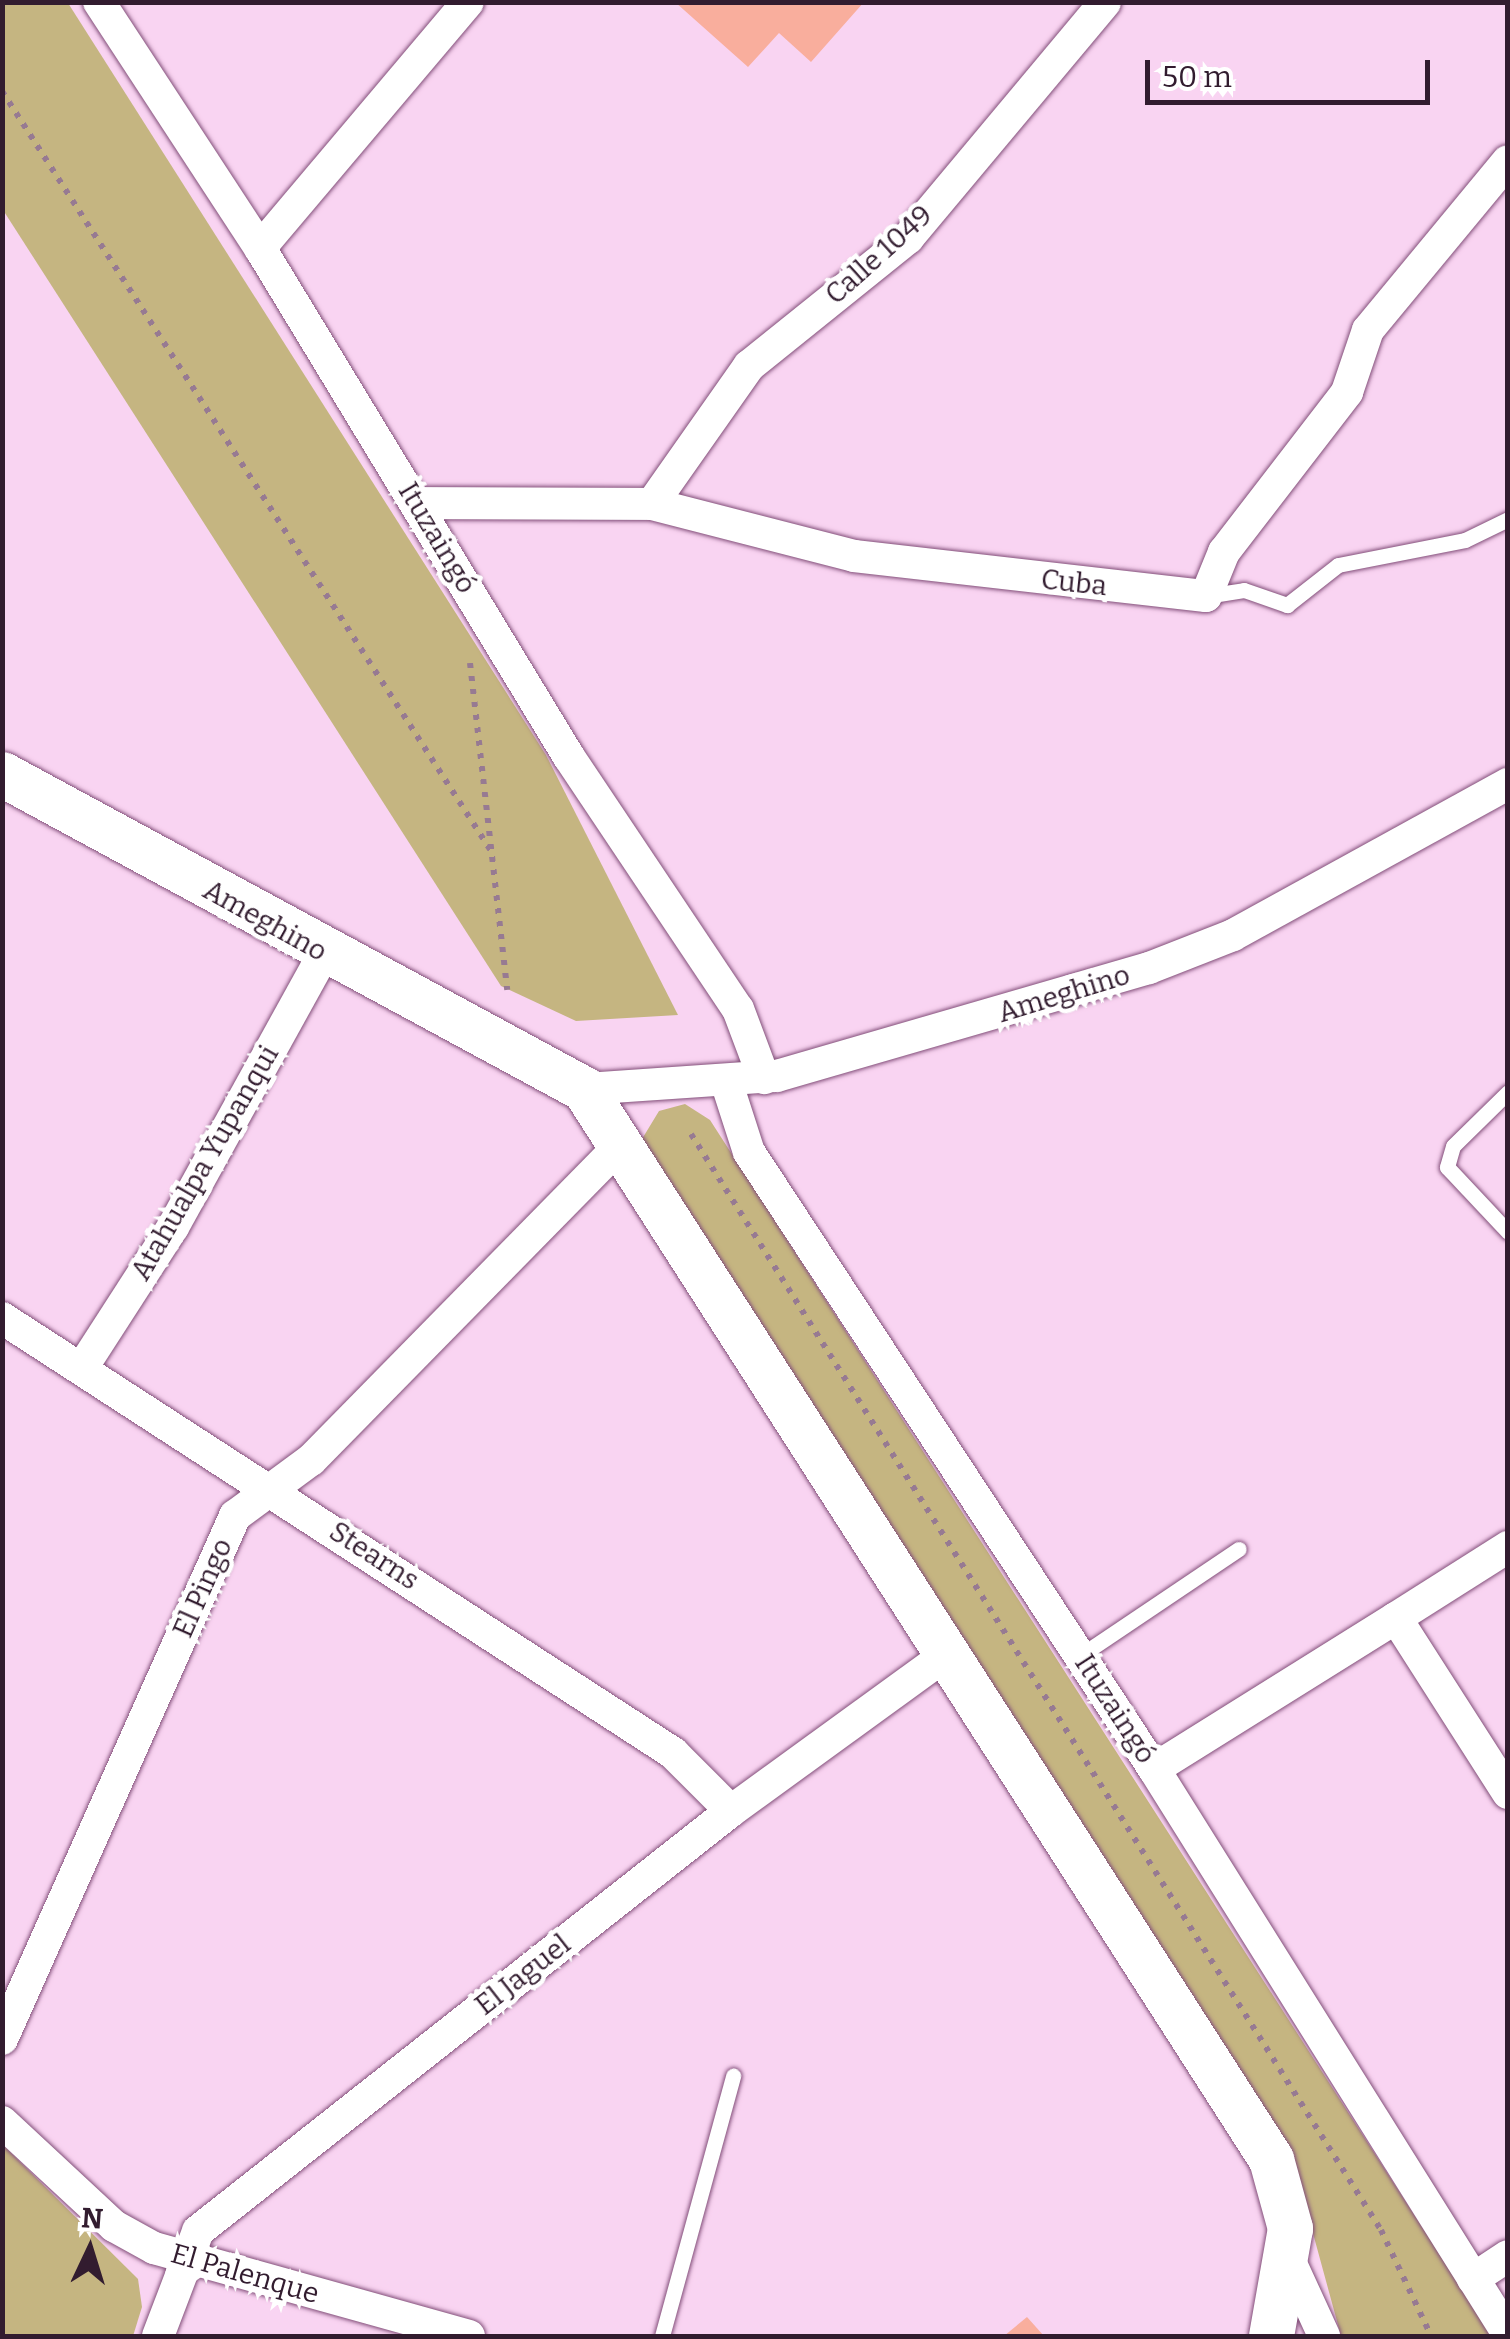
<!DOCTYPE html>
<html>
<head>
<meta charset="utf-8">
<style>
  body { margin:0 }
  #map { position:relative; width:1510px; height:2339px; overflow:hidden; background:#f9d4f2; font-family:Bitter,serif }
  div>[style] { position:absolute }
  .green>* { inset:0; background:#c5b581 }
  .building>* { inset:0; background:#f9ae9d }
  .path>* { height:6px; margin-top:-3px; transform-origin:0; background:repeating-linear-gradient(90deg,#977a92 0 5px,transparent 0 13px) }
  .roads { filter:drop-shadow(0 0 2px #824e79) drop-shadow(0 0 2px #824e79) }
  .lane>* { height:15px; margin:-7.5px; padding:0 7.5px; transform-origin:7.5px; border-radius:7.5px; background:#fff }
  .street>* { height:32px; margin:-16px; padding:0 16px; transform-origin:16px; border-radius:16px; background:#fff }
  .secondary>* { height:45px; margin:-22.5px; padding:0 22.5px; transform-origin:22.5px; border-radius:22.5px; background:#fff }
  span { translate:-50% -50%; white-space:nowrap; text-align:center; line-height:1.15; -webkit-text-stroke:9px #fff; paint-order:stroke }
  .street-label { font-size:28px; color:#321c2f }
  .frame { position:absolute; inset:0; border:5px solid #321c2f; pointer-events:none }
  .north { position:absolute; left:40px; top:2199px; width:100px; height:100px; -webkit-text-stroke:8px #fff; paint-order:stroke; rotate:4deg; font-size:28px; font-weight:700; line-height:40px; text-align:center; color:#321c2f }
  .north::after { content:''; display:block; margin:auto; width:35px; height:45px; background:#321c2f; clip-path:polygon(50% 0,100% 100%,50% 72%,0 100%) }
  .scale { position:absolute; left:1145px; top:60px; width:285px; height:45px; box-sizing:border-box; border:5px solid #321c2f; border-top:0; padding-left:12px; font-size:30px; line-height:35px; white-space:nowrap; color:#321c2f; -webkit-text-stroke:8px #fff; paint-order:stroke }
</style>
</head>
<body>
<div id="map">
  <div class="green">
    <div style="clip-path:polygon(3px 2px,68px 3px,546px 755px,678px 1015px,576px 1021px,501px 986px,3px 210px)"></div>
    <div style="clip-path:polygon(685px 1104px,710px 1120px,1492px 2336px,1341px 2336px,1290px 2149px,642px 1139px,659px 1111px)"></div>
    <div style="clip-path:polygon(2px 2144px,138px 2279px,142px 2307px,133px 2336px,3px 2336px)"></div>
  </div>
  <div class="building">
    <div style="clip-path:polygon(675px 2px,864px 2px,811px 62px,779px 33px,748px 67px)"></div>
    <div style="clip-path:polygon(1027px 2317px,1044px 2336px,1004px 2336px)"></div>
  </div>
  <div class="path">
    <div style="left:2px;top:91px;width:904px;rotate:57.24deg"></div>
    <div style="left:470px;top:663px;width:329px;rotate:83.5deg"></div>
    <div style="left:691px;top:1134px;width:1295px;rotate:57.81deg"></div>
    <div style="left:1381px;top:2230px;width:117px;rotate:64.7deg"></div>
  </div>
  <div class="roads">
    <div class="lane">
      <div style="left:1206px;top:596px;width:38px;rotate:-9deg"></div>
      <div style="left:1244px;top:590px;width:46px;rotate:19.2deg"></div>
      <div style="left:1287px;top:605px;width:65px;rotate:-38.1deg"></div>
      <div style="left:1338px;top:565px;width:129px;rotate:-11.1deg"></div>
      <div style="left:1465px;top:540px;width:48px;rotate:-26deg"></div>
      <div style="left:1508px;top:1092px;width:77px;rotate:135.5deg"></div>
      <div style="left:1453px;top:1146px;width:22px;rotate:106deg"></div>
      <div style="left:1447px;top:1167px;width:89px;rotate:46.8deg"></div>
      <div style="left:1081px;top:1655px;width:190px;rotate:-33.9deg"></div>
      <div style="left:662px;top:2336px;width:270px;rotate:-74.7deg"></div>
    </div>
    <div class="street">
      <div style="left:99px;top:2px;width:294px;rotate:56.8deg"></div>
      <div style="left:260px;top:248px;width:595px;rotate:58.74deg"></div>
      <div style="left:569px;top:757px;width:303px;rotate:56.2deg"></div>
      <div style="left:738px;top:1009px;width:74px;rotate:69.4deg"></div>
      <div style="left:260px;top:248px;width:322px;rotate:-49.8deg"></div>
      <div style="left:416px;top:503px;width:236px;rotate:0.2deg"></div>
      <div style="left:652px;top:504px;width:209px;rotate:14.4deg"></div>
      <div style="left:854px;top:556px;width:354px;rotate:6.5deg"></div>
      <div style="left:1206px;top:596px;width:48px;rotate:-67.8deg"></div>
      <div style="left:1224px;top:552px;width:202px;rotate:-52.4deg"></div>
      <div style="left:1347px;top:392px;width:65px;rotate:-71.3deg"></div>
      <div style="left:1368px;top:330px;width:219px;rotate:-50.4deg"></div>
      <div style="left:652px;top:504px;width:169px;rotate:-54.9deg"></div>
      <div style="left:749px;top:366px;width:204px;rotate:-38.8deg"></div>
      <div style="left:908px;top:238px;width:307px;rotate:-50.1deg"></div>
      <div style="left:727px;top:1084px;width:71px;rotate:72.1deg"></div>
      <div style="left:749px;top:1152px;width:738px;rotate:56.72deg"></div>
      <div style="left:1154px;top:1769px;width:667px;rotate:57.93deg"></div>
      <div style="left:584px;top:1089px;width:193px;rotate:-3.9deg"></div>
      <div style="left:777px;top:1076px;width:387px;rotate:-16.2deg"></div>
      <div style="left:1149px;top:968px;width:90px;rotate:-21.4deg"></div>
      <div style="left:1233px;top:935px;width:314px;rotate:-28.8deg"></div>
      <div style="left:2px;top:1318px;width:800px;rotate:32.95deg"></div>
      <div style="left:673px;top:1753px;width:82px;rotate:45deg"></div>
      <div style="left:82px;top:1368px;width:168px;rotate:-57.2deg"></div>
      <div style="left:173px;top:1227px;width:311px;rotate:-61.1deg"></div>
      <div style="left:1396px;top:1618px;width:133px;rotate:-32.4deg"></div>
      <div style="left:1154px;top:1769px;width:285px;rotate:-32deg"></div>
      <div style="left:1396px;top:1618px;width:208px;rotate:57.4deg"></div>
      <div style="left:2px;top:2039px;width:573px;rotate:-65.99deg"></div>
      <div style="left:235px;top:1516px;width:94px;rotate:-36.4deg"></div>
      <div style="left:311px;top:1460px;width:441px;rotate:-45.5deg"></div>
      <div style="left:2px;top:2122px;width:153px;rotate:42.9deg"></div>
      <div style="left:114px;top:2226px;width:46px;rotate:28.8deg"></div>
      <div style="left:154px;top:2248px;width:327px;rotate:15.6deg"></div>
      <div style="left:1287px;top:2255px;width:89px;rotate:65.4deg"></div>
      <div style="left:1473px;top:2279px;width:42px;rotate:-33.3deg"></div>
      <div style="left:158px;top:2336px;width:112px;rotate:-69.1deg"></div>
      <div style="left:198px;top:2231px;width:679px;rotate:-38.24deg"></div>
      <div style="left:731px;top:1811px;width:262px;rotate:-36deg"></div>
    </div>
    <div class="secondary">
      <div style="left:2px;top:774px;width:662px;rotate:28.42deg"></div>
      <div style="left:584px;top:1089px;width:1272px;rotate:57.3deg"></div>
      <div style="left:1271px;top:2159px;width:72px;rotate:74.6deg"></div>
      <div style="left:1290px;top:2228px;width:110px;rotate:100deg"></div>
    </div>
  </div>
  <div class="street-label">
    <span style="left:879px;top:255px;rotate:-42deg">Calle 1049</span>
    <span style="left:437px;top:538px;rotate:59deg">Ituzaingó</span>
    <span style="left:1074px;top:583px;rotate:6deg">Cuba</span>
    <span style="left:265px;top:921px;rotate:29deg">Ameghino</span>
    <span style="left:1064px;top:994px;rotate:-17deg">Ameghino</span>
    <span style="left:205px;top:1163px;rotate:-60deg">Atahualpa Yupanqui</span>
    <span style="left:374px;top:1556px;rotate:33deg">Stearns</span>
    <span style="left:203px;top:1588px;rotate:-66deg">El Pingo</span>
    <span style="left:1115px;top:1709px;rotate:57deg">Ituzaingó</span>
    <span style="left:523px;top:1975px;rotate:-38deg">El Jaguel</span>
    <span style="left:245px;top:2274px;rotate:16deg">El Palenque</span>
  </div>
  <div class="frame"></div>
  <div class="north">N</div>
  <div class="scale">50 m</div>
</div>
</body>
</html>
